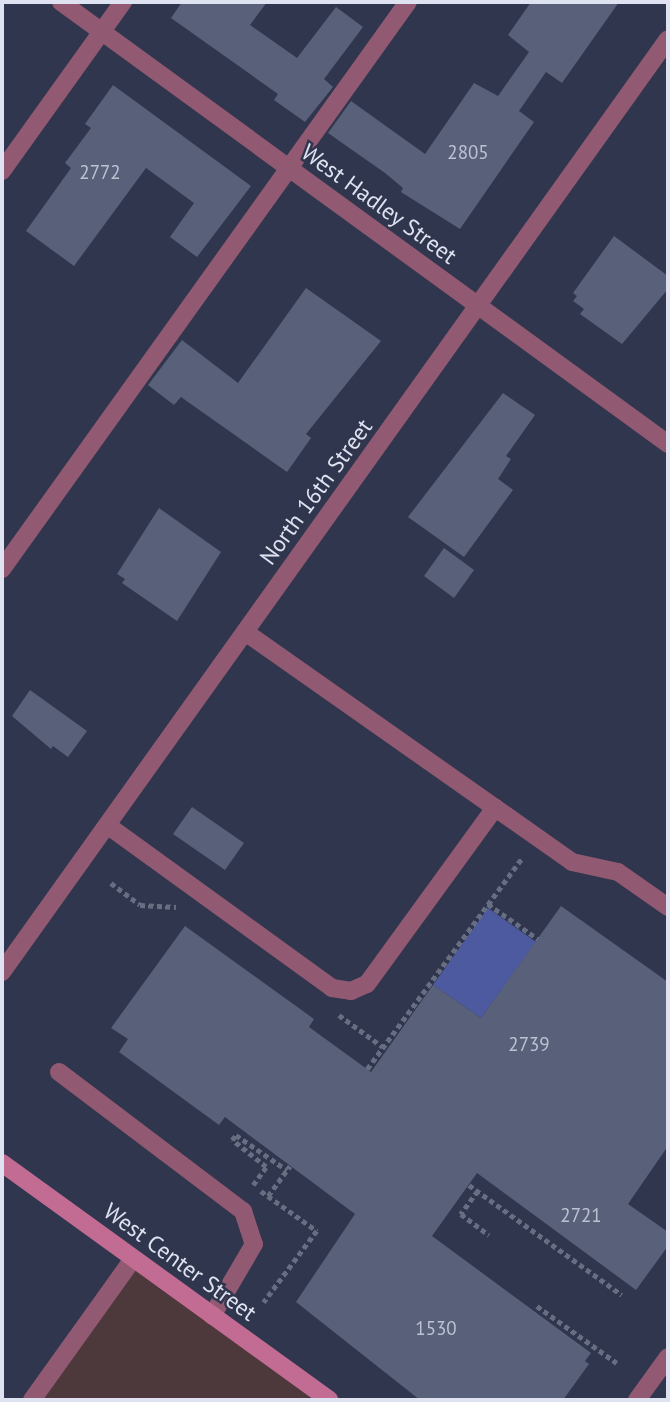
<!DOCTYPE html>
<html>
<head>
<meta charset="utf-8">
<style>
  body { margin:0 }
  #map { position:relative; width:670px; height:1402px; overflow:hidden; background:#30364d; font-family:"PT Sans",sans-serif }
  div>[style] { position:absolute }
  .commercial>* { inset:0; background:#4d383b }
  .green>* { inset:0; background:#4d5a9f }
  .building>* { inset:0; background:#59607a }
  .path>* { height:4.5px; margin-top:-2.25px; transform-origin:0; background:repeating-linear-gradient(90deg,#686e82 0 5px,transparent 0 8.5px) }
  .lane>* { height:18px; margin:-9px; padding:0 9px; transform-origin:9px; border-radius:9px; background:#925a72 }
  .street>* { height:18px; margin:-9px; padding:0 9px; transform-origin:9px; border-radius:9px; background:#925a72 }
  .secondary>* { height:18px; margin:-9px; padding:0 9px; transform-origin:9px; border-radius:9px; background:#c36c93 }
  span { translate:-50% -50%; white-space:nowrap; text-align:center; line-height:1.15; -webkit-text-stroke:5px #30364d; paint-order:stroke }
  .number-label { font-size:19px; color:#bdc2d3 }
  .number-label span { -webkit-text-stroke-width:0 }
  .street-label { font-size:23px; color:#dee2f1 }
  .frame { position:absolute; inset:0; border:4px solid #dee2f1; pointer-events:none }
</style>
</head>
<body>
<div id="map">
  <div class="commercial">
    <div style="clip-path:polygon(133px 1259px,314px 1389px,306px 1400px,32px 1400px)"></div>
  </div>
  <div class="green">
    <div style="clip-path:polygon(488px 908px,536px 942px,481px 1018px,433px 985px)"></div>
  </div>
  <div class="building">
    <div style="clip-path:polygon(182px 2px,267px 2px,250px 25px,297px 58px,336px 7px,363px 27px,324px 79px,333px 87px,305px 122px,274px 100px,278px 94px,171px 18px)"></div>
    <div style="clip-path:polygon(531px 2px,619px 2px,562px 83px,546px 72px,519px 111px,534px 122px,460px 229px,401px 192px,403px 188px,385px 173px,328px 133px,351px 101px,425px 154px,474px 83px,498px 96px,529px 52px,508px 35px)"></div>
    <div style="clip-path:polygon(113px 85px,251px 186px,197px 257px,170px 237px,194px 203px,146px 168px,74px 266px,26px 231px,71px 168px,65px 163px,91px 128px,85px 124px)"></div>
    <div style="clip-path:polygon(614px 236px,668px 276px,668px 289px,622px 344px,580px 314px,584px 309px,573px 301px,577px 296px,573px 293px)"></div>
    <div style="clip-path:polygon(306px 288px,381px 341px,306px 434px,311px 438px,287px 472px,181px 397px,174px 405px,148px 385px,182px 340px,238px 383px)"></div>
    <div style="clip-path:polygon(503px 393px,535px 415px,506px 456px,511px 459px,498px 479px,513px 490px,464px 557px,408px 517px)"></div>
    <div style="clip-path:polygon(159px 508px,221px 552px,177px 621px,122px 583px,125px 579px,117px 574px)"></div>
    <div style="clip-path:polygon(444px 548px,474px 570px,454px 598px,424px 576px)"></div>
    <div style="clip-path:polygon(30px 690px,87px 731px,68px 757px,53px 746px,51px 749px,12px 716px)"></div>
    <div style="clip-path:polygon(192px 807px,244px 843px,225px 870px,173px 834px)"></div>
    <div style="clip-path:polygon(561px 906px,668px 982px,668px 1146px,628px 1204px,668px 1232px,668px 1246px,636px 1290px,477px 1173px,432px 1236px,591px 1353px,585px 1361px,589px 1364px,563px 1400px,420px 1400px,296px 1302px,355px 1214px,225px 1117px,219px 1125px,119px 1052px,128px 1039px,111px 1028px,185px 926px,314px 1019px,309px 1027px,371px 1072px,433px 985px,481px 1018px)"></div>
  </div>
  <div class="path">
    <div style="left:111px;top:883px;width:36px;rotate:37deg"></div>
    <div style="left:140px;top:905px;width:36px;rotate:3deg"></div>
    <div style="left:488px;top:904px;width:61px;rotate:35deg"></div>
    <div style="left:339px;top:1015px;width:54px;rotate:36deg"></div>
    <div style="left:367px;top:1069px;width:262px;rotate:-53.7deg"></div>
    <div style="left:253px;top:1185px;width:22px;rotate:-54deg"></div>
    <div style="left:266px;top:1167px;width:43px;rotate:-141.5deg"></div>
    <div style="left:232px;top:1140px;width:6px;rotate:-51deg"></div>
    <div style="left:236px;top:1135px;width:62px;rotate:34.5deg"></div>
    <div style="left:469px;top:1185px;width:188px;rotate:35.7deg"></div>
    <div style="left:261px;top:1191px;width:69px;rotate:35.5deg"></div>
    <div style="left:317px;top:1231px;width:89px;rotate:126.7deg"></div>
    <div style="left:478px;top:1191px;width:29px;rotate:126deg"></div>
    <div style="left:461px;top:1214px;width:35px;rotate:37deg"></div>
    <div style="left:268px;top:1196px;width:37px;rotate:-54deg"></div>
    <div style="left:537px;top:1306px;width:98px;rotate:35.5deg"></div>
  </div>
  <div class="lane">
    <div style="left:2px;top:569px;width:697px;rotate:-54.4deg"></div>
    <div style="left:245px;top:632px;width:400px;rotate:35.1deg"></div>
    <div style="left:572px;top:862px;width:47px;rotate:12.3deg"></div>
    <div style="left:618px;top:872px;width:61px;rotate:35deg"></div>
    <div style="left:107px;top:825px;width:278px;rotate:35.9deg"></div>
    <div style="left:332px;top:988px;width:19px;rotate:9deg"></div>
    <div style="left:351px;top:991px;width:17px;rotate:-24deg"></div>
    <div style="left:367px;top:984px;width:218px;rotate:-54deg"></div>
    <div style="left:59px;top:1072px;width:231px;rotate:37.1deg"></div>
    <div style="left:243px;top:1211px;width:35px;rotate:72deg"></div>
    <div style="left:254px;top:1244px;width:83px;rotate:120.3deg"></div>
  </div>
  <div class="street">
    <div style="left:61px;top:2px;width:751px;rotate:36.06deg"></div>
    <div style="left:2px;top:171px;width:208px;rotate:-54.4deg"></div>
    <div style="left:2px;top:972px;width:1146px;rotate:-54.48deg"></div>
    <div style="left:32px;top:1400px;width:173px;rotate:-54.4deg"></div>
    <div style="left:637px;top:1400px;width:53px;rotate:-54.2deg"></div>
  </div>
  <div class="secondary">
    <div style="left:2px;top:1163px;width:404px;rotate:35.9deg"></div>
  </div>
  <div class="number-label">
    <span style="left:468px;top:153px">2805</span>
    <span style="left:100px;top:173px">2772</span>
    <span style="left:529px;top:1045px">2739</span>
    <span style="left:581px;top:1216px">2721</span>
    <span style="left:436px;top:1329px">1530</span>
  </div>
  <div class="street-label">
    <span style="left:379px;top:204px;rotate:36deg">West Hadley Street</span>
    <span style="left:316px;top:492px;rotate:-54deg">North 16th Street</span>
    <span style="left:180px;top:1262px;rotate:36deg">West Center Street</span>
  </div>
  <div class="frame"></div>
</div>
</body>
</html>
